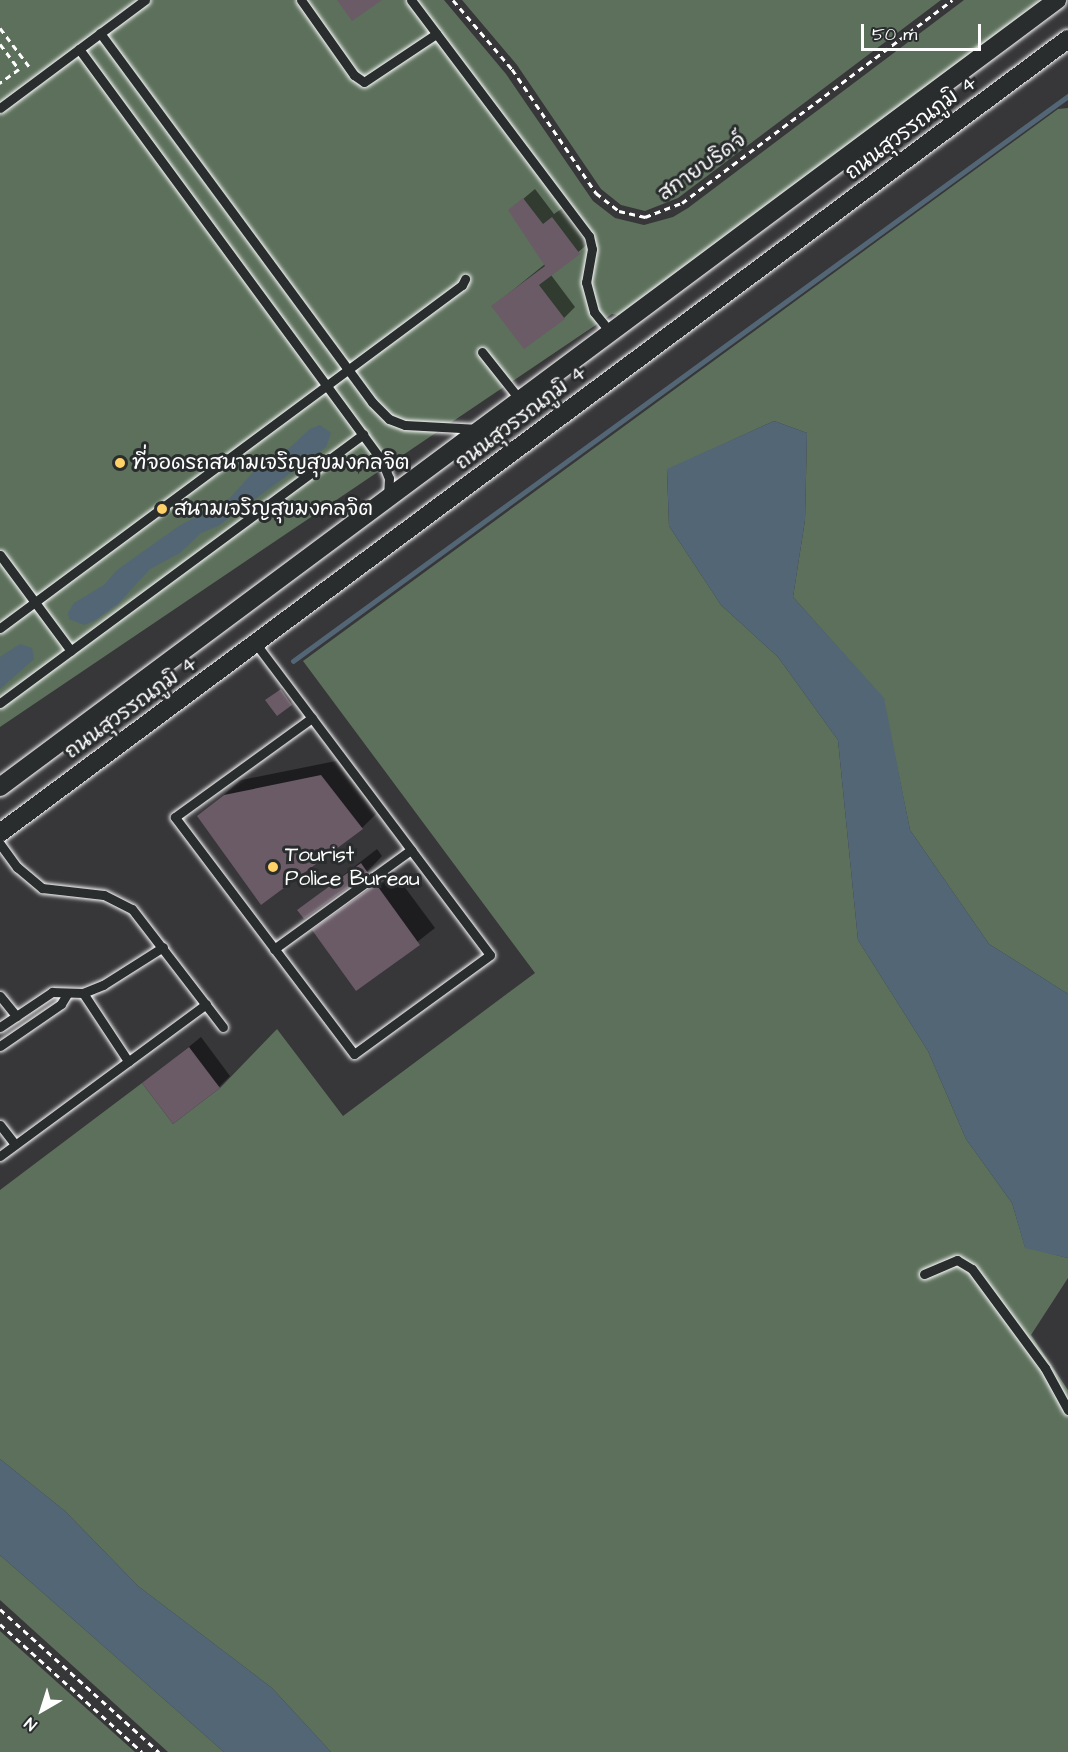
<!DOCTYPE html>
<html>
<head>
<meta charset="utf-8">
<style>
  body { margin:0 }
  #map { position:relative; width:1068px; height:1752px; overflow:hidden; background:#373639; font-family:"Architects Daughter","Playpen Sans Thai",sans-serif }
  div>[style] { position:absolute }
  .green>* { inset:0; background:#5c705b }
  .water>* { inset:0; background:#536676 }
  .shadow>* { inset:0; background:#0007 }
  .stream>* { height:4.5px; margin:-2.25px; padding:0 2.25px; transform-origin:2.25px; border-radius:2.25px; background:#536676 }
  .building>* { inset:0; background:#6a5b67 }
  .path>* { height:3px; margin-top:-1.5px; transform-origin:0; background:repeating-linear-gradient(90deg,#fff 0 6px,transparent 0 10.5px) }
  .roads { filter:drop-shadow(0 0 2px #fff) drop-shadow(0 0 2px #fff) }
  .service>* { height:9px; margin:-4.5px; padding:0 4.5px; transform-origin:4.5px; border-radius:4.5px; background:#2a2d2e }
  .minor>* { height:18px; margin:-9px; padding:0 9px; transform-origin:9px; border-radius:9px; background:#2a2d2e }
  .dots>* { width:16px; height:16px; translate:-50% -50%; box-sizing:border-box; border:3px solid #2a2d2e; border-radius:50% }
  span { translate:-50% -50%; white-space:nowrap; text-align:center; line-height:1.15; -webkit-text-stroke:6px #2a2d2e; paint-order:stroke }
  .street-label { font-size:21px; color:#fff }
  .poi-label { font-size:21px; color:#fff }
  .left { translate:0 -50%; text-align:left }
  .north { position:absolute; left:12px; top:1680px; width:60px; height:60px; -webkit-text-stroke:4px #2a2d2e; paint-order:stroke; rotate:219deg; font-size:16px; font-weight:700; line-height:24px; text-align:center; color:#fff }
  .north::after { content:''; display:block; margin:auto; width:21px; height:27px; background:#fff; clip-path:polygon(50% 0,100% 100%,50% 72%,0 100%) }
  .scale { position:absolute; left:861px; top:24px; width:120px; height:27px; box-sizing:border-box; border:3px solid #fff; border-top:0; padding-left:8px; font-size:18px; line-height:21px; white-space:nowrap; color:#fff; -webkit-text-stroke:4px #2a2d2e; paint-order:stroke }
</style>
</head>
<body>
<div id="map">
  <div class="green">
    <div style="clip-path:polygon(0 0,444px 0,506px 74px,593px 201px,615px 218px,644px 225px,673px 217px,688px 208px,964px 0,1045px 0,626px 317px,612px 314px,0 727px)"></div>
    <div style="clip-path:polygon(462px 0,941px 0,678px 198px,645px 211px,621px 205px,601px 189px,517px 65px)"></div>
    <div style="clip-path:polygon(1068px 108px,1068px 994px,989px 944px,910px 830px,883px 698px,793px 597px,805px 520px,807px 433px,774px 421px,667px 470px,669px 526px,721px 605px,778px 657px,838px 740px,858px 940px,928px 1051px,966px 1139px,1012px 1203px,1025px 1247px,1068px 1258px,1068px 1278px,1031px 1335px,1068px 1390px,1068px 1752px,331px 1752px,272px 1688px,138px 1586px,65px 1511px,0 1459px,0 1190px,142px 1083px,173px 1124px,220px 1088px,277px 1029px,343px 1116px,535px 973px,303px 661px,1058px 109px)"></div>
    <div style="clip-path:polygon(0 1555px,224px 1752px,168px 1752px,0 1600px)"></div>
    <div style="clip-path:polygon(0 1631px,135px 1752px,0 1752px)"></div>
  </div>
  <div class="water">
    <div style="clip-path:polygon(774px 421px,807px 433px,805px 520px,793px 597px,884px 698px,910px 830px,989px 944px,1068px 994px,1068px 1258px,1025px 1248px,1012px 1203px,966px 1139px,928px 1051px,858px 940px,838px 740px,778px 657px,721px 605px,669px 526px,667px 469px)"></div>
    <div style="clip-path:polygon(320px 425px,331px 433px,326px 447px,218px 526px,201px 533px,180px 553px,150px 569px,118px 604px,96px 620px,84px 625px,69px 619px,68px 613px,74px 603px,104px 585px,117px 570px,179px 526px,230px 498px,257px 468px,274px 462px,310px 429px)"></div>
    <div style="clip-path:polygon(20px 644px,32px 648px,34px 659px,0 689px,0 657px)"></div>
    <div style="clip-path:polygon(0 1459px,65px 1511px,138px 1586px,272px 1688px,331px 1752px,224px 1752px,0 1555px)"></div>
  </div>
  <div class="shadow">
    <div style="clip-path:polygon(535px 189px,554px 214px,564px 207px,590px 242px,551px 275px,575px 307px,564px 318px,493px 306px,545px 264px,510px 210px)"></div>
    <div style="clip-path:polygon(289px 683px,298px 696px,277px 714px,267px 700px)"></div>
    <div style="clip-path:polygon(336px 761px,377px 813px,362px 828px,199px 816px,241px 780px)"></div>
    <div style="clip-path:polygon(377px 849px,382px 856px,367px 872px,299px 910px)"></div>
    <div style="clip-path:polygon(392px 870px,435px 928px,357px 989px,314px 930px)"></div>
    <div style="clip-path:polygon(201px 1037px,230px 1076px,219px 1087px,144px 1083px)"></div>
  </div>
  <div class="stream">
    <div style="left:293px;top:661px;width:959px;rotate:-36.09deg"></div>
  </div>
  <div class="building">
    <div style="clip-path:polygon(337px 0,382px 0,352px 21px)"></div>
    <div style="clip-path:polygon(523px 198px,543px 224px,552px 217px,580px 254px,539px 285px,565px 319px,524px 349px,491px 306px,545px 266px,508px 210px)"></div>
    <div style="clip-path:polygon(281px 689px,292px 705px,277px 716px,265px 700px)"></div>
    <div style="clip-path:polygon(321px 775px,363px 829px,261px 905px,197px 816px,224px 795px)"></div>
    <div style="clip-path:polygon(361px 863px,368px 873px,304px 919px,297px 910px)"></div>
    <div style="clip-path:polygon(376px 884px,420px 945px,356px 991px,312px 930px)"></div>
    <div style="clip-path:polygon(189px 1047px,220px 1088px,173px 1124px,142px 1083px)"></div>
  </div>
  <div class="path">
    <div style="left:453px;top:0;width:91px;rotate:49.5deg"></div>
    <div style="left:512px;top:69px;width:150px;rotate:55.9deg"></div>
    <div style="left:596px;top:193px;width:29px;rotate:38deg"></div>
    <div style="left:619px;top:211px;width:27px;rotate:13deg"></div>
    <div style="left:645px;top:217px;width:40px;rotate:-21deg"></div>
    <div style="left:682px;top:203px;width:338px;rotate:-36.9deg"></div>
    <div style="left:0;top:28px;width:51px;rotate:52.9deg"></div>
    <div style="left:0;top:44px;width:31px;rotate:53deg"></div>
    <div style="left:19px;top:69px;width:24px;rotate:144deg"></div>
    <div style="left:0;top:1609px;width:214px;rotate:42deg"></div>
    <div style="left:0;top:1624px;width:191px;rotate:42deg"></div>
  </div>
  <div class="roads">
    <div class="service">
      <div style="left:301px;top:0;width:92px;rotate:54.8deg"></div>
      <div style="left:354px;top:75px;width:12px;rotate:35deg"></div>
      <div style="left:364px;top:82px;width:87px;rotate:-33.7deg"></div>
      <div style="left:411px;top:0;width:296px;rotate:53deg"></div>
      <div style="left:589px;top:236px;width:13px;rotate:77deg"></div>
      <div style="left:592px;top:249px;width:34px;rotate:100deg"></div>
      <div style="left:586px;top:282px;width:31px;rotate:75deg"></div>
      <div style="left:594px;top:312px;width:26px;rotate:51deg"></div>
      <div style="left:100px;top:33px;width:458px;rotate:53.6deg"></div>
      <div style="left:372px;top:402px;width:24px;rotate:45deg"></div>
      <div style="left:389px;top:419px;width:17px;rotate:21deg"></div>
      <div style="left:405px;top:425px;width:74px;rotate:3.1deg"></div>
      <div style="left:79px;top:49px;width:511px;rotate:53.67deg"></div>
      <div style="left:382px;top:461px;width:18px;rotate:68deg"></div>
      <div style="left:389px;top:478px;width:19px;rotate:93deg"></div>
      <div style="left:0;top:108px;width:181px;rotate:-36.7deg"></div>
      <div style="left:482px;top:352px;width:61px;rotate:51.6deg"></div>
      <div style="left:0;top:555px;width:119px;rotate:53.5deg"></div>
      <div style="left:0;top:628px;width:575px;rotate:-36.59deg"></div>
      <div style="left:462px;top:285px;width:7px;rotate:-63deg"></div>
      <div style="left:256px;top:644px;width:258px;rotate:53deg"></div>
      <div style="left:411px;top:850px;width:131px;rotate:53deg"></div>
      <div style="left:490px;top:955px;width:168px;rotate:143.9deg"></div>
      <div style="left:354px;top:1054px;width:297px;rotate:-127.1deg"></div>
      <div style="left:175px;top:817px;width:169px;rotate:-35.9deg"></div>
      <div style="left:0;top:703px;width:452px;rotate:-36.5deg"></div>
      <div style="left:0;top:844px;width:29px;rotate:54deg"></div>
      <div style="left:17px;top:867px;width:33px;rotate:40deg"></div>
      <div style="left:42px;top:888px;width:62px;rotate:6.4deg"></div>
      <div style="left:104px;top:895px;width:31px;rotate:27deg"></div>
      <div style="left:132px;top:909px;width:149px;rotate:52.4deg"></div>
      <div style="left:274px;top:949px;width:169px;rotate:-35.9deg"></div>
      <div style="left:83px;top:993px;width:82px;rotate:56.5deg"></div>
      <div style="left:0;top:996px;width:26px;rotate:51deg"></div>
      <div style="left:0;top:1027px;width:63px;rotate:-33.9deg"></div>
      <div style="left:52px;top:992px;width:31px;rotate:2deg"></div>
      <div style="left:83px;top:993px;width:22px;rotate:-22deg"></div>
      <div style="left:103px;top:985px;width:71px;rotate:-32.3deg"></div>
      <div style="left:0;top:1046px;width:74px;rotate:-34.5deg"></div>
      <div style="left:61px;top:1004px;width:12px;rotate:-59deg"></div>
      <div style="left:0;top:1125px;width:24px;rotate:52deg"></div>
      <div style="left:0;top:1156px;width:256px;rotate:-36.4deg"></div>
      <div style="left:924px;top:1274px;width:36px;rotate:-23deg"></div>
      <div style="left:957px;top:1260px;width:17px;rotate:31deg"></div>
      <div style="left:972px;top:1269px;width:123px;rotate:53.6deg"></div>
      <div style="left:1045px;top:1368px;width:48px;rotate:61.3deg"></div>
    </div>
    <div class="minor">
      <div style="left:0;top:787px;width:1318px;rotate:-36.67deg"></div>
      <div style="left:0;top:833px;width:1331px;rotate:-36.63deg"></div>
    </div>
  </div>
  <div class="dots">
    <div style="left:120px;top:463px;background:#ffd166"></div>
    <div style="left:162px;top:509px;background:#ffd166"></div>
    <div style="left:273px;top:867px;background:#ffd166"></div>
  </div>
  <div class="street-label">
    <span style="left:911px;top:128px;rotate:-37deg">ถนนสุวรรณภูมิ 4</span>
    <span style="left:702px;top:167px;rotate:-35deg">สกายบริดจ์</span>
    <span style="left:521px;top:418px;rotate:-37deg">ถนนสุวรรณภูมิ 4</span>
    <span style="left:131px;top:708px;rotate:-36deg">ถนนสุวรรณภูมิ 4</span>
  </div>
  <div class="poi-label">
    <span class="left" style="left:132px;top:463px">ที่จอดรถสนามเจริญสุขมงคลจิต</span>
    <span class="left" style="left:174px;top:509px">สนามเจริญสุขมงคลจิต</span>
    <span class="left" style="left:285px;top:867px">Tourist<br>Police Bureau</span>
  </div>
  <div class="north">N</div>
  <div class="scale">50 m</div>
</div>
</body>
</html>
